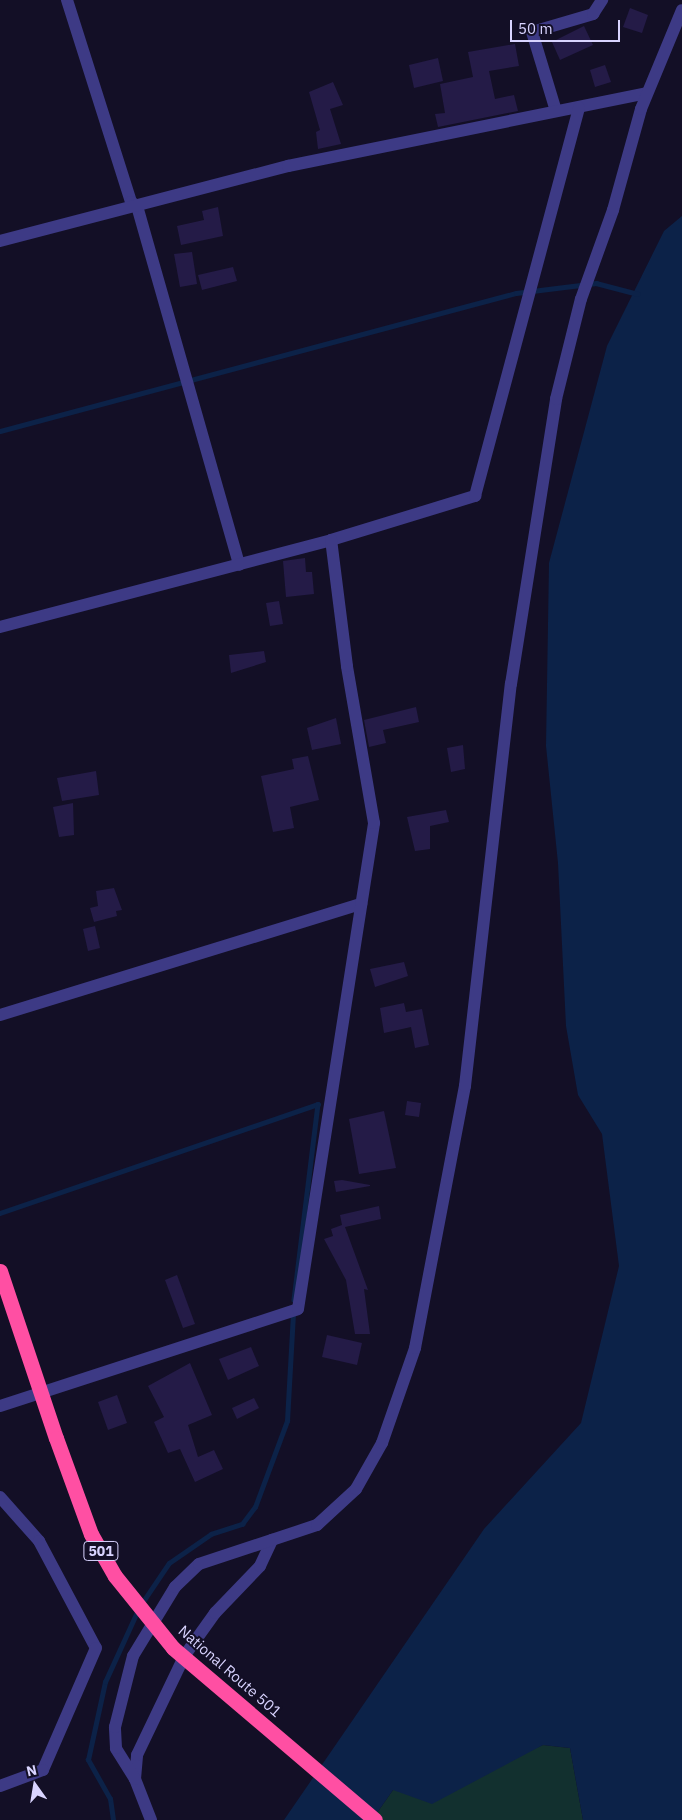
<!DOCTYPE html>
<html>
<head>
<meta charset="utf-8">
<style>
  body { margin:0 }
  #map { position:relative; width:682px; height:1820px; overflow:hidden; background:#130f26; font-family:"IBM Plex Sans",sans-serif }
  div>[style] { position:absolute }
  .green>* { inset:0; background:#12302f }
  .water>* { inset:0; background:#0c2248 }
  .stream>* { height:4.5px; margin:-2.25px; padding:0 2.25px; transform-origin:2.25px; border-radius:2.25px; background:#0c2248 }
  .building>* { inset:0; background:#241b47 }
  .minor>* { height:12px; margin:-6px; padding:0 6px; transform-origin:6px; border-radius:6px; background:#3d3a85 }
  .highway>* { height:15px; margin:-7.5px; padding:0 7.5px; transform-origin:7.5px; border-radius:7.5px; background:#ff4fa3 }
  .highway-bridge>* { height:15px; margin:-7.5px; padding:0 7.5px; transform-origin:7.5px; border-radius:7.5px; background:#ff4fa3 }
  span { translate:-50% -50%; white-space:nowrap; text-align:center; line-height:1.15; -webkit-text-stroke:4px #130f26; paint-order:stroke }
  .shield-label span { padding:1px 4px; background:#130f26; border:1px solid; border-radius:4px; -webkit-text-stroke-width:0 }
  .shield-label { font-size:14px; color:#d9d4ff; font-weight:700 }
  .street-label { font-size:15px; color:#d9d4ff }
  .north { position:absolute; left:10px; top:1760px; width:50px; height:50px; -webkit-text-stroke:4px #130f26; paint-order:stroke; rotate:347deg; font-size:14px; font-weight:700; line-height:20px; text-align:center; color:#d9d4ff }
  .north::after { content:''; display:block; margin:auto; width:18px; height:22px; background:#d9d4ff; clip-path:polygon(50% 0,100% 100%,50% 72%,0 100%) }
  .scale { position:absolute; left:510px; top:20px; width:110px; height:22px; box-sizing:border-box; border:2px solid #d9d4ff; border-top:0; padding-left:6px; font-size:15px; line-height:18px; white-space:nowrap; color:#d9d4ff; -webkit-text-stroke:4px #130f26; paint-order:stroke }
</style>
</head>
<body>
<div id="map">
  <div class="green">
    <div style="clip-path:polygon(543px 1745px,570px 1748px,583px 1820px,372px 1820px,393px 1790px,504px 1762px)"></div>
  </div>
  <div class="water">
    <div style="clip-path:polygon(682px 216px,682px 1820px,583px 1820px,570px 1748px,543px 1745px,432px 1804px,393px 1790px,372px 1820px,284px 1820px,484px 1529px,581px 1423px,619px 1266px,602px 1134px,578px 1095px,566px 1026px,558px 863px,546px 746px,549px 563px,607px 346px,664px 231px)"></div>
  </div>
  <div class="stream">
    <div style="left:0;top:431px;width:534px;rotate:-14.97deg"></div>
    <div style="left:516px;top:293px;width:81px;rotate:-7.1deg"></div>
    <div style="left:596px;top:283px;width:43px;rotate:14.7deg"></div>
    <div style="left:0;top:1213px;width:336px;rotate:-18.9deg"></div>
    <div style="left:318px;top:1104px;width:197px;rotate:97deg"></div>
    <div style="left:142px;top:1603px;width:48px;rotate:-56deg"></div>
    <div style="left:169px;top:1563px;width:51px;rotate:-34.6deg"></div>
    <div style="left:211px;top:1534px;width:33px;rotate:-18deg"></div>
    <div style="left:242px;top:1524px;width:21px;rotate:-53deg"></div>
    <div style="left:255px;top:1507px;width:92px;rotate:-69.6deg"></div>
    <div style="left:287px;top:1421px;width:109px;rotate:-86.8deg"></div>
    <div style="left:113px;top:1820px;width:21px;rotate:-98deg"></div>
    <div style="left:110px;top:1799px;width:45px;rotate:-119.4deg"></div>
    <div style="left:88px;top:1760px;width:80px;rotate:-77.7deg"></div>
    <div style="left:105px;top:1682px;width:79px;rotate:-65.4deg"></div>
  </div>
  <div class="building">
    <div style="clip-path:polygon(630px 8px,648px 15px,642px 33px,623px 27px)"></div>
    <div style="clip-path:polygon(584px 26px,593px 45px,560px 60px,552px 42px)"></div>
    <div style="clip-path:polygon(515px 44px,519px 66px,489px 71px,495px 99px,514px 95px,518px 111px,438px 127px,435px 114px,445px 113px,440px 84px,473px 77px,468px 52px)"></div>
    <div style="clip-path:polygon(438px 58px,443px 81px,414px 88px,409px 65px)"></div>
    <div style="clip-path:polygon(605px 65px,611px 82px,595px 87px,590px 70px)"></div>
    <div style="clip-path:polygon(333px 82px,343px 105px,330px 109px,341px 144px,318px 149px,316px 132px,320px 130px,309px 92px)"></div>
    <div style="clip-path:polygon(218px 207px,223px 236px,181px 245px,177px 226px,204px 220px,202px 211px)"></div>
    <div style="clip-path:polygon(192px 252px,197px 284px,180px 287px,174px 254px)"></div>
    <div style="clip-path:polygon(233px 267px,237px 281px,202px 290px,198px 275px)"></div>
    <div style="clip-path:polygon(305px 558px,306px 572px,312px 572px,314px 594px,286px 597px,283px 561px)"></div>
    <div style="clip-path:polygon(279px 601px,283px 624px,270px 626px,266px 603px)"></div>
    <div style="clip-path:polygon(264px 651px,266px 662px,231px 673px,229px 655px)"></div>
    <div style="clip-path:polygon(416px 707px,419px 722px,383px 730px,386px 743px,369px 747px,364px 720px)"></div>
    <div style="clip-path:polygon(336px 718px,341px 744px,312px 750px,307px 728px)"></div>
    <div style="clip-path:polygon(463px 745px,465px 769px,451px 772px,447px 748px)"></div>
    <div style="clip-path:polygon(308px 756px,319px 800px,290px 807px,294px 828px,273px 832px,261px 776px,294px 769px,292px 759px)"></div>
    <div style="clip-path:polygon(96px 771px,99px 795px,62px 801px,57px 778px)"></div>
    <div style="clip-path:polygon(73px 803px,74px 835px,59px 837px,53px 807px)"></div>
    <div style="clip-path:polygon(446px 810px,449px 822px,430px 826px,430px 849px,415px 851px,407px 817px)"></div>
    <div style="clip-path:polygon(114px 888px,122px 910px,116px 911px,117px 916px,94px 922px,90px 908px,98px 906px,96px 891px)"></div>
    <div style="clip-path:polygon(95px 926px,100px 948px,88px 951px,83px 929px)"></div>
    <div style="clip-path:polygon(404px 962px,408px 976px,375px 987px,370px 969px)"></div>
    <div style="clip-path:polygon(404px 1003px,406px 1012px,422px 1009px,429px 1045px,415px 1048px,411px 1027px,384px 1033px,380px 1008px)"></div>
    <div style="clip-path:polygon(407px 1101px,421px 1103px,419px 1117px,405px 1115px)"></div>
    <div style="clip-path:polygon(384px 1111px,396px 1168px,359px 1174px,349px 1119px)"></div>
    <div style="clip-path:polygon(342px 1180px,370px 1185px,370px 1186px,336px 1192px,334px 1181px)"></div>
    <div style="clip-path:polygon(379px 1206px,381px 1219px,345px 1227px,368px 1290px,364px 1289px,370px 1334px,355px 1334px,346px 1280px,324px 1239px,333px 1236px,331px 1229px,342px 1225px,340px 1215px)"></div>
    <div style="clip-path:polygon(177px 1275px,195px 1324px,183px 1328px,165px 1280px)"></div>
    <div style="clip-path:polygon(327px 1335px,362px 1343px,357px 1365px,322px 1357px)"></div>
    <div style="clip-path:polygon(251px 1347px,259px 1366px,228px 1380px,219px 1359px)"></div>
    <div style="clip-path:polygon(190px 1363px,212px 1415px,188px 1425px,198px 1457px,214px 1450px,223px 1469px,195px 1482px,180px 1449px,168px 1453px,154px 1422px,164px 1417px,148px 1386px)"></div>
    <div style="clip-path:polygon(117px 1395px,127px 1423px,108px 1430px,98px 1402px)"></div>
    <div style="clip-path:polygon(254px 1398px,259px 1408px,237px 1419px,232px 1408px)"></div>
  </div>
  <div class="minor">
    <div style="left:67px;top:0;width:212px;rotate:72.4deg"></div>
    <div style="left:131px;top:202px;width:7px;rotate:34deg"></div>
    <div style="left:137px;top:206px;width:373px;rotate:74.1deg"></div>
    <div style="left:556px;top:111px;width:83px;rotate:-106.9deg"></div>
    <div style="left:532px;top:32px;width:64px;rotate:-16.4deg"></div>
    <div style="left:593px;top:14px;width:17px;rotate:-57deg"></div>
    <div style="left:0;top:241px;width:298px;rotate:-14.6deg"></div>
    <div style="left:288px;top:166px;width:366px;rotate:-11.5deg"></div>
    <div style="left:0;top:627px;width:342px;rotate:-14.7deg"></div>
    <div style="left:331px;top:540px;width:151px;rotate:-17deg"></div>
    <div style="left:475px;top:496px;width:402px;rotate:-75deg"></div>
    <div style="left:0;top:1015px;width:378px;rotate:-17.1deg"></div>
    <div style="left:0;top:1406px;width:313px;rotate:-18deg"></div>
    <div style="left:298px;top:1309px;width:492px;rotate:-81.1deg"></div>
    <div style="left:374px;top:823px;width:159px;rotate:-99.8deg"></div>
    <div style="left:347px;top:666px;width:127px;rotate:-97.2deg"></div>
    <div style="left:0;top:1497px;width:59px;rotate:48.4deg"></div>
    <div style="left:39px;top:1541px;width:121px;rotate:62deg"></div>
    <div style="left:96px;top:1648px;width:133px;rotate:113.5deg"></div>
    <div style="left:43px;top:1770px;width:46px;rotate:159.6deg"></div>
    <div style="left:135px;top:1779px;width:24px;rotate:-85deg"></div>
    <div style="left:137px;top:1755px;width:111px;rotate:-64.4deg"></div>
    <div style="left:185px;top:1655px;width:52px;rotate:-54.5deg"></div>
    <div style="left:215px;top:1613px;width:65px;rotate:-46.2deg"></div>
    <div style="left:260px;top:1566px;width:29px;rotate:-65deg"></div>
    <div style="left:151px;top:1820px;width:44px;rotate:-111.3deg"></div>
    <div style="left:135px;top:1779px;width:36px;rotate:-122deg"></div>
    <div style="left:116px;top:1748px;width:21px;rotate:-93deg"></div>
    <div style="left:115px;top:1727px;width:73px;rotate:-75.8deg"></div>
    <div style="left:133px;top:1656px;width:81px;rotate:-58.7deg"></div>
    <div style="left:175px;top:1587px;width:33px;rotate:-44deg"></div>
    <div style="left:199px;top:1564px;width:124px;rotate:-18.3deg"></div>
    <div style="left:317px;top:1525px;width:53px;rotate:-42.7deg"></div>
    <div style="left:356px;top:1489px;width:53px;rotate:-60.5deg"></div>
    <div style="left:382px;top:1443px;width:101px;rotate:-70.8deg"></div>
    <div style="left:415px;top:1348px;width:267px;rotate:-79.2deg"></div>
    <div style="left:465px;top:1086px;width:405px;rotate:-83.5deg"></div>
    <div style="left:511px;top:684px;width:289px;rotate:-81deg"></div>
    <div style="left:556px;top:399px;width:103px;rotate:-76deg"></div>
    <div style="left:581px;top:299px;width:95px;rotate:-70.2deg"></div>
    <div style="left:613px;top:210px;width:105px;rotate:-74.5deg"></div>
    <div style="left:641px;top:109px;width:107px;rotate:-67.5deg"></div>
  </div>
  <div class="highway">
    <div style="left:0;top:1271px;width:176px;rotate:71.5deg"></div>
    <div style="left:173px;top:1648px;width:265px;rotate:40.4deg"></div>
  </div>
  <div class="highway-bridge">
    <div style="left:56px;top:1438px;width:102px;rotate:70deg"></div>
    <div style="left:91px;top:1534px;width:48px;rotate:60.3deg"></div>
    <div style="left:115px;top:1576px;width:92px;rotate:51.1deg"></div>
  </div>
  <div class="shield-label">
    <span style="left:101px;top:1551px">501</span>
  </div>
  <div class="street-label">
    <span style="left:230px;top:1671px;rotate:41deg">National Route 501</span>
  </div>
  <div class="north">N</div>
  <div class="scale">50 m</div>
</div>
</body>
</html>
